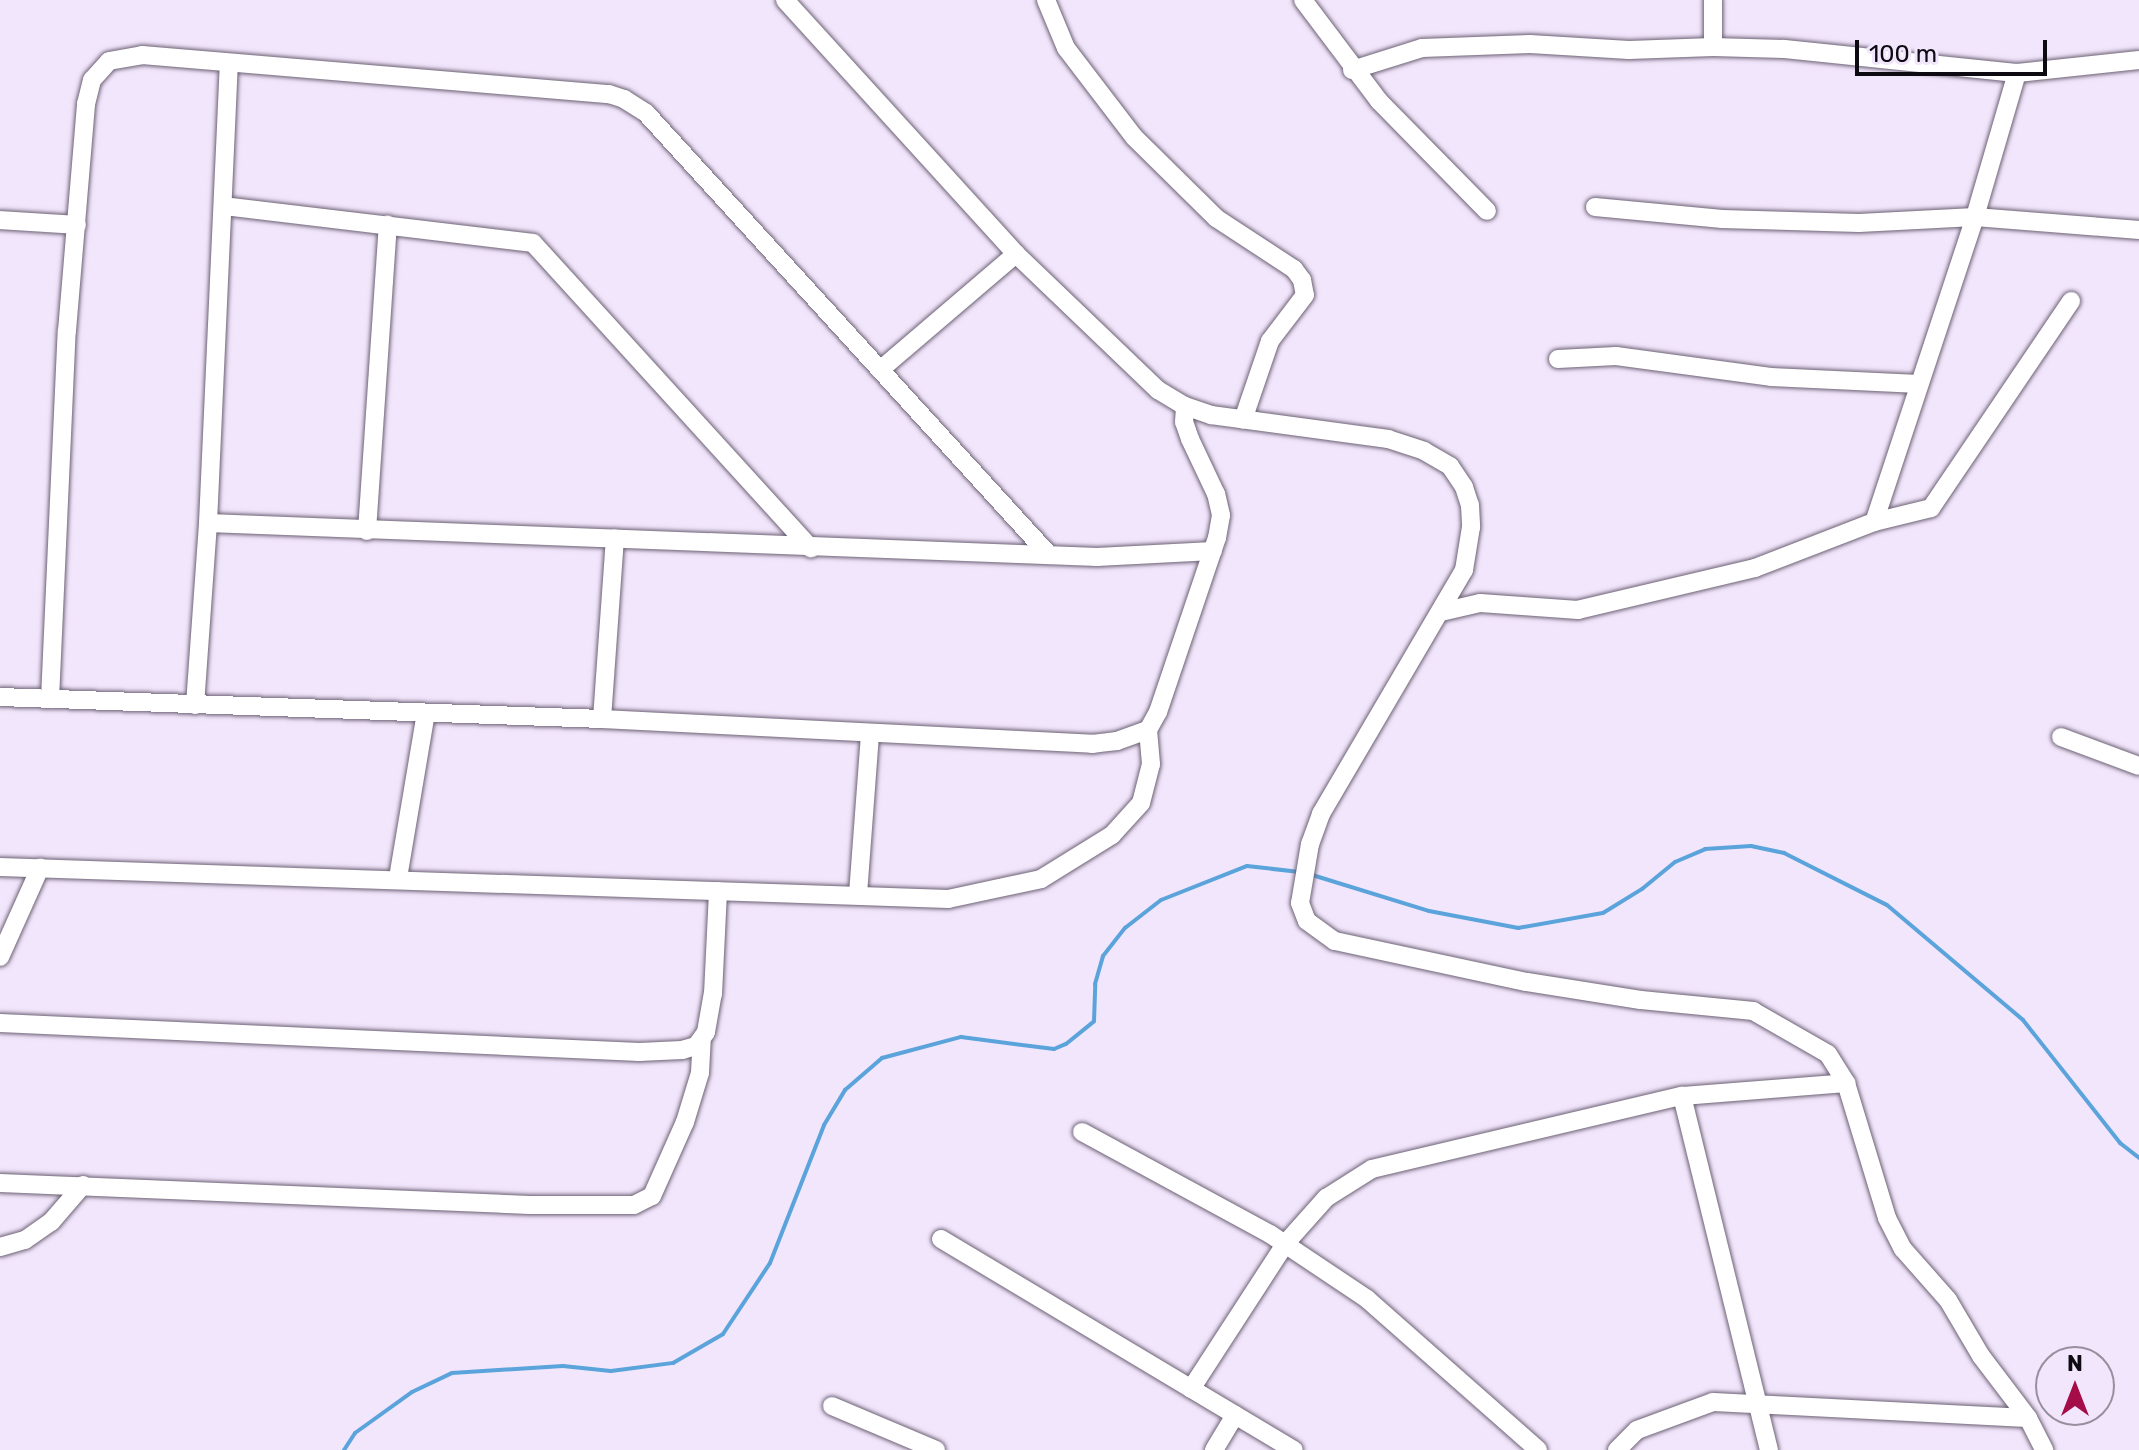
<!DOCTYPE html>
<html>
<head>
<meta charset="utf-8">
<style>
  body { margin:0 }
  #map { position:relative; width:2139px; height:1450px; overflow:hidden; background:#f2e6fc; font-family:Rubik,sans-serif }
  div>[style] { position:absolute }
  .stream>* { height:4px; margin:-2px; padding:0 2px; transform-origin:2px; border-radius:2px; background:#5ba3db }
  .roads { filter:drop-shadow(0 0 2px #6c6174) drop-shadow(0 0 2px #6c6174) }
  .minor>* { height:18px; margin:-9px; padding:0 9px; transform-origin:9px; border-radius:9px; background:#fff }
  span { translate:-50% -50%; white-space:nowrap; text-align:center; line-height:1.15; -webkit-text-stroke:8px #f2e6fc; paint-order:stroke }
  .north { position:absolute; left:2035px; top:1346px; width:80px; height:80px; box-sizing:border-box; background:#f2e6fc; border:2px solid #978e9e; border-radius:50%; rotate:0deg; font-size:22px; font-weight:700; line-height:32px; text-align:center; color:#0e0a11 }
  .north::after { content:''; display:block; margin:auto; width:28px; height:36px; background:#a40d47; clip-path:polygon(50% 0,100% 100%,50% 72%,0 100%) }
  .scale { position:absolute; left:1855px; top:40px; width:192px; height:36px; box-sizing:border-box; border:4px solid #0e0a11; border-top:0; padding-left:10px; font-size:24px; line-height:28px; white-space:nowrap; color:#0e0a11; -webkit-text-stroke:6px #f2e6fc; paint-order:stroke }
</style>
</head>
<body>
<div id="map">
  <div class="stream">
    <div style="left:1309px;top:874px;width:126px;rotate:17.1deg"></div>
    <div style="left:1429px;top:911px;width:91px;rotate:10.8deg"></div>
    <div style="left:1518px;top:928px;width:86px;rotate:-10deg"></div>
    <div style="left:1603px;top:913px;width:46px;rotate:-31.6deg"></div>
    <div style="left:1642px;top:889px;width:43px;rotate:-39.3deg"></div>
    <div style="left:1675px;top:862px;width:33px;rotate:-23deg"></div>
    <div style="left:1705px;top:849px;width:46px;rotate:-3.7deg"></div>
    <div style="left:1751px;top:846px;width:34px;rotate:12deg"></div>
    <div style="left:1784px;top:853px;width:115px;rotate:26.8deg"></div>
    <div style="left:1887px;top:905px;width:178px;rotate:40.2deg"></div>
    <div style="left:2023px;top:1020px;width:157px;rotate:51.7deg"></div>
    <div style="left:2120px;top:1143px;width:24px;rotate:38deg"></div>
    <div style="left:344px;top:1450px;width:20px;rotate:-57deg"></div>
    <div style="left:355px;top:1433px;width:70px;rotate:-35.7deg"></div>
    <div style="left:412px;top:1392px;width:44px;rotate:-25.4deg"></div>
    <div style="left:452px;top:1373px;width:111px;rotate:-3.6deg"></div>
    <div style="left:563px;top:1366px;width:48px;rotate:5.9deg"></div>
    <div style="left:611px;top:1371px;width:63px;rotate:-7.4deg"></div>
    <div style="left:673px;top:1363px;width:58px;rotate:-30.1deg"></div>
    <div style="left:723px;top:1334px;width:85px;rotate:-56.5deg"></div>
    <div style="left:770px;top:1263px;width:148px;rotate:-68.6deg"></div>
    <div style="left:824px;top:1125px;width:41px;rotate:-59deg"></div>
    <div style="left:845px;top:1090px;width:49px;rotate:-40.9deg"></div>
    <div style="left:882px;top:1058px;width:82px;rotate:-14.9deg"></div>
    <div style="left:961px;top:1037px;width:94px;rotate:7.4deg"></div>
    <div style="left:1054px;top:1049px;width:13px;rotate:-23deg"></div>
    <div style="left:1066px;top:1044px;width:36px;rotate:-39deg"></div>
    <div style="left:1094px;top:1021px;width:37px;rotate:-88deg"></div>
    <div style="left:1095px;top:984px;width:29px;rotate:-74deg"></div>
    <div style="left:1103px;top:956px;width:36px;rotate:-52deg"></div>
    <div style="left:1125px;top:928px;width:46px;rotate:-37.9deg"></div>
    <div style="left:1161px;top:900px;width:92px;rotate:-21.6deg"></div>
    <div style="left:1247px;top:866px;width:53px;rotate:6.5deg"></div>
  </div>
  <div class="roads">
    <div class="minor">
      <div style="left:785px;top:0;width:343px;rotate:47.7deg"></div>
      <div style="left:1016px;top:254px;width:197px;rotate:43.8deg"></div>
      <div style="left:1158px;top:390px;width:31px;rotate:31deg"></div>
      <div style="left:1185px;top:406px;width:28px;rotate:19deg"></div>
      <div style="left:1211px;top:415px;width:179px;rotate:7.7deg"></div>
      <div style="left:1388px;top:439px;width:38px;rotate:18deg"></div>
      <div style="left:1424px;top:451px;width:30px;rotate:30deg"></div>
      <div style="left:1450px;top:466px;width:25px;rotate:56deg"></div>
      <div style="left:1464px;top:487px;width:19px;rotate:72deg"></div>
      <div style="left:1470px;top:505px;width:22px;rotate:87deg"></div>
      <div style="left:1471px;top:527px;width:44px;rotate:99.2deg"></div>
      <div style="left:1464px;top:570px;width:283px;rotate:120.4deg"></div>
      <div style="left:1321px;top:814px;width:32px;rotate:110deg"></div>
      <div style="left:1310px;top:844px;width:60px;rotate:99.6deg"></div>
      <div style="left:1300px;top:903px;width:19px;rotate:69deg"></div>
      <div style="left:1307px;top:921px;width:34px;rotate:36deg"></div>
      <div style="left:1335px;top:941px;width:196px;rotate:12.1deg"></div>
      <div style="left:1527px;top:982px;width:115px;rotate:9deg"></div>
      <div style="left:1641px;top:1000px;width:113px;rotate:5.6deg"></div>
      <div style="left:1753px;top:1011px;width:86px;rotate:29.8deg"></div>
      <div style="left:1828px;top:1054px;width:34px;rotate:58deg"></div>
      <div style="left:1846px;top:1083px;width:141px;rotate:73.1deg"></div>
      <div style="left:1887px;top:1218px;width:35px;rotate:63deg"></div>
      <div style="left:1903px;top:1249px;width:68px;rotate:48.6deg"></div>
      <div style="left:1948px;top:1300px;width:65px;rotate:59.5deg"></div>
      <div style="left:1981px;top:1356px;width:78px;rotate:52.8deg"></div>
      <div style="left:2028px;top:1418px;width:36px;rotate:63deg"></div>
      <div style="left:1046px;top:0;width:52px;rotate:67.4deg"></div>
      <div style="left:1066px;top:48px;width:112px;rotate:52.6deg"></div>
      <div style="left:1134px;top:137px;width:115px;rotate:44.6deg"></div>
      <div style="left:1216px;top:218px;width:93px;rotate:33.2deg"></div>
      <div style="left:1294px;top:269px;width:14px;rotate:54deg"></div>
      <div style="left:1302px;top:280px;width:15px;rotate:79deg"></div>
      <div style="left:1305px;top:295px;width:58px;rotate:127.3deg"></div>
      <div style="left:1270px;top:341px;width:83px;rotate:108.9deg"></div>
      <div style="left:1303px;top:0;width:126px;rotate:53deg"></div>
      <div style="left:1379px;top:101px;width:154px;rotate:45.5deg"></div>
      <div style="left:1713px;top:0;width:47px;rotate:90deg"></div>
      <div style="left:1352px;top:70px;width:73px;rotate:-17.4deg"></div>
      <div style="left:1422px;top:48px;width:108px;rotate:-2.1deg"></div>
      <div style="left:1530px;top:44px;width:99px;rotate:3.5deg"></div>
      <div style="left:1629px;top:50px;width:84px;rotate:-2deg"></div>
      <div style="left:1713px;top:47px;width:71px;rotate:1.6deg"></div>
      <div style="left:1784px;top:49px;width:234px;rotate:5.9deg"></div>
      <div style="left:2017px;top:73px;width:150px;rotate:106.3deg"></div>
      <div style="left:1975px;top:217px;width:321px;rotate:108.3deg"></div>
      <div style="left:1874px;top:522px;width:128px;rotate:158.9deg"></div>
      <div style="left:1755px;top:568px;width:182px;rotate:166.7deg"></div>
      <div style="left:1578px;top:610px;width:98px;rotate:-175.9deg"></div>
      <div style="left:1480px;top:603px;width:40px;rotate:167deg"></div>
      <div style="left:2017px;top:73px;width:123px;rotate:-6.1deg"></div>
      <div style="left:223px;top:206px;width:312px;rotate:6.8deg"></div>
      <div style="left:533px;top:243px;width:413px;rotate:47.7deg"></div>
      <div style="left:1595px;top:207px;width:128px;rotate:5.4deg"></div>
      <div style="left:1722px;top:219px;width:137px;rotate:1.7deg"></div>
      <div style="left:1859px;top:223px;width:116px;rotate:-3deg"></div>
      <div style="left:1975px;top:217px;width:165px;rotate:4.5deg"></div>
      <div style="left:0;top:220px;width:77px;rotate:3.7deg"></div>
      <div style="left:1558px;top:359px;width:58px;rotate:-3deg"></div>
      <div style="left:1616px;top:356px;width:156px;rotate:7.7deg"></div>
      <div style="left:1771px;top:377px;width:148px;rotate:2.7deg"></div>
      <div style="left:880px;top:370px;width:179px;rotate:-40.5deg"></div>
      <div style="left:1874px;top:522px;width:59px;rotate:-13.8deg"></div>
      <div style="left:1931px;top:508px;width:250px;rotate:-55.9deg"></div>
      <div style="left:208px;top:523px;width:890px;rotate:2.19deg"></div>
      <div style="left:1097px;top:557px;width:116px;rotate:-3deg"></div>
      <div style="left:367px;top:531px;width:307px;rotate:-86.1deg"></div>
      <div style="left:0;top:697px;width:602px;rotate:2.09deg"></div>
      <div style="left:602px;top:719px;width:491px;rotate:2.9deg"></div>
      <div style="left:1092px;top:744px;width:25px;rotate:-7deg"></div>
      <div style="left:1117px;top:741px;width:33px;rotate:-20deg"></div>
      <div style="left:1148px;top:730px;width:21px;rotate:-61deg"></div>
      <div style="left:1158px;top:712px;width:184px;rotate:-71.3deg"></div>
      <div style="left:1217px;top:538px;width:23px;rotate:-80deg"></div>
      <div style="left:1221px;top:515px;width:22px;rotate:-103deg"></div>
      <div style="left:1216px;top:494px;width:61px;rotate:-115.3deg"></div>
      <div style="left:1190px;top:439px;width:18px;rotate:-109deg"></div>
      <div style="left:1184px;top:422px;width:16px;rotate:-86deg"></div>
      <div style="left:50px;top:699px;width:368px;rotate:-87.4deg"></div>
      <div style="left:67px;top:331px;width:228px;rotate:-85.2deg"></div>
      <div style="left:86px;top:104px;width:25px;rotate:-76deg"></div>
      <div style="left:92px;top:80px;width:25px;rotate:-48deg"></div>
      <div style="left:109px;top:61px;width:34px;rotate:-10deg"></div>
      <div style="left:142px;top:55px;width:469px;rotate:4.8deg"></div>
      <div style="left:609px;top:94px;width:16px;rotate:18deg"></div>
      <div style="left:624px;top:99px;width:26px;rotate:32deg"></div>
      <div style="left:646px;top:113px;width:598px;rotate:47.64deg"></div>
      <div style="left:195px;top:705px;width:182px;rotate:-85.9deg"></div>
      <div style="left:208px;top:523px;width:460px;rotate:-87.4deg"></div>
      <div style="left:602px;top:719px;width:181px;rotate:-85.9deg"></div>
      <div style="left:2061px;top:737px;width:83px;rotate:20.4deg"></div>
      <div style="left:0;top:867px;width:949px;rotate:1.93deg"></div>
      <div style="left:948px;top:899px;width:95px;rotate:-12.1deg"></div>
      <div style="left:1041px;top:879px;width:84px;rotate:-31.8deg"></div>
      <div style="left:1112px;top:835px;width:43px;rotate:-47.8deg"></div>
      <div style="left:1141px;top:803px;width:40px;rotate:-75.6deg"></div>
      <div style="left:1151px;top:764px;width:34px;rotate:-95deg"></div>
      <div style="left:398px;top:878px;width:167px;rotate:-80.4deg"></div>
      <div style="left:858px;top:894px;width:161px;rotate:-85.7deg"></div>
      <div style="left:0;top:957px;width:98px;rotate:-65.8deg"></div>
      <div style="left:0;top:1023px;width:640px;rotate:2.6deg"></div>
      <div style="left:639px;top:1052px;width:43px;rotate:-2.7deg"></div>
      <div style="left:682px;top:1050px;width:15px;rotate:-16deg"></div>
      <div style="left:696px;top:1046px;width:17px;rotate:-54deg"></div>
      <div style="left:706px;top:1032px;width:39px;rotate:-80deg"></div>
      <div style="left:713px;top:994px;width:103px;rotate:-87.2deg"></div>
      <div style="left:1682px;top:1096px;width:365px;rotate:76.2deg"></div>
      <div style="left:1082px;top:1132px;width:214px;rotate:28.5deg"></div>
      <div style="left:1270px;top:1234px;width:117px;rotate:33.8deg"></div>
      <div style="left:1367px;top:1299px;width:228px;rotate:41.4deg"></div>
      <div style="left:0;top:1183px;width:530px;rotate:2.38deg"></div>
      <div style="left:530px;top:1205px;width:104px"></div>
      <div style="left:634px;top:1205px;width:20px;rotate:-27deg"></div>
      <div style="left:652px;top:1196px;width:81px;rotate:-66deg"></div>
      <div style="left:685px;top:1122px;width:51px;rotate:-73deg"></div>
      <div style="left:700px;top:1073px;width:33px;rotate:-87deg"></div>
      <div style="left:941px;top:1239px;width:411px;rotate:30.9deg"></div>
      <div style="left:0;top:1247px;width:26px;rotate:-16deg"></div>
      <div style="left:25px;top:1240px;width:32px;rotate:-35deg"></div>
      <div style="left:51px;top:1222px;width:49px;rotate:-49.1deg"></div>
      <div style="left:1191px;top:1389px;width:173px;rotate:-57deg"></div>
      <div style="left:1285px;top:1244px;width:62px;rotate:-48.3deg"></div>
      <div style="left:1326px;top:1198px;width:54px;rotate:-32.2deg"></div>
      <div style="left:1372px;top:1169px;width:318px;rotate:-13.3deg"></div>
      <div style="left:1682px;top:1096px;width:165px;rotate:-4.5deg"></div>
      <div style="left:832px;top:1406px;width:113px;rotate:22.9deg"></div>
      <div style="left:1214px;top:1450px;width:41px;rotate:-59deg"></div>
      <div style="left:1617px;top:1450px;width:28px;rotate:-45deg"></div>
      <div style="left:1637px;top:1430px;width:81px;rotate:-20.2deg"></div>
      <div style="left:1713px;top:1402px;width:315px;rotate:2.9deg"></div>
    </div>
  </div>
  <div class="north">N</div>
  <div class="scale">100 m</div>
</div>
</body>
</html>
